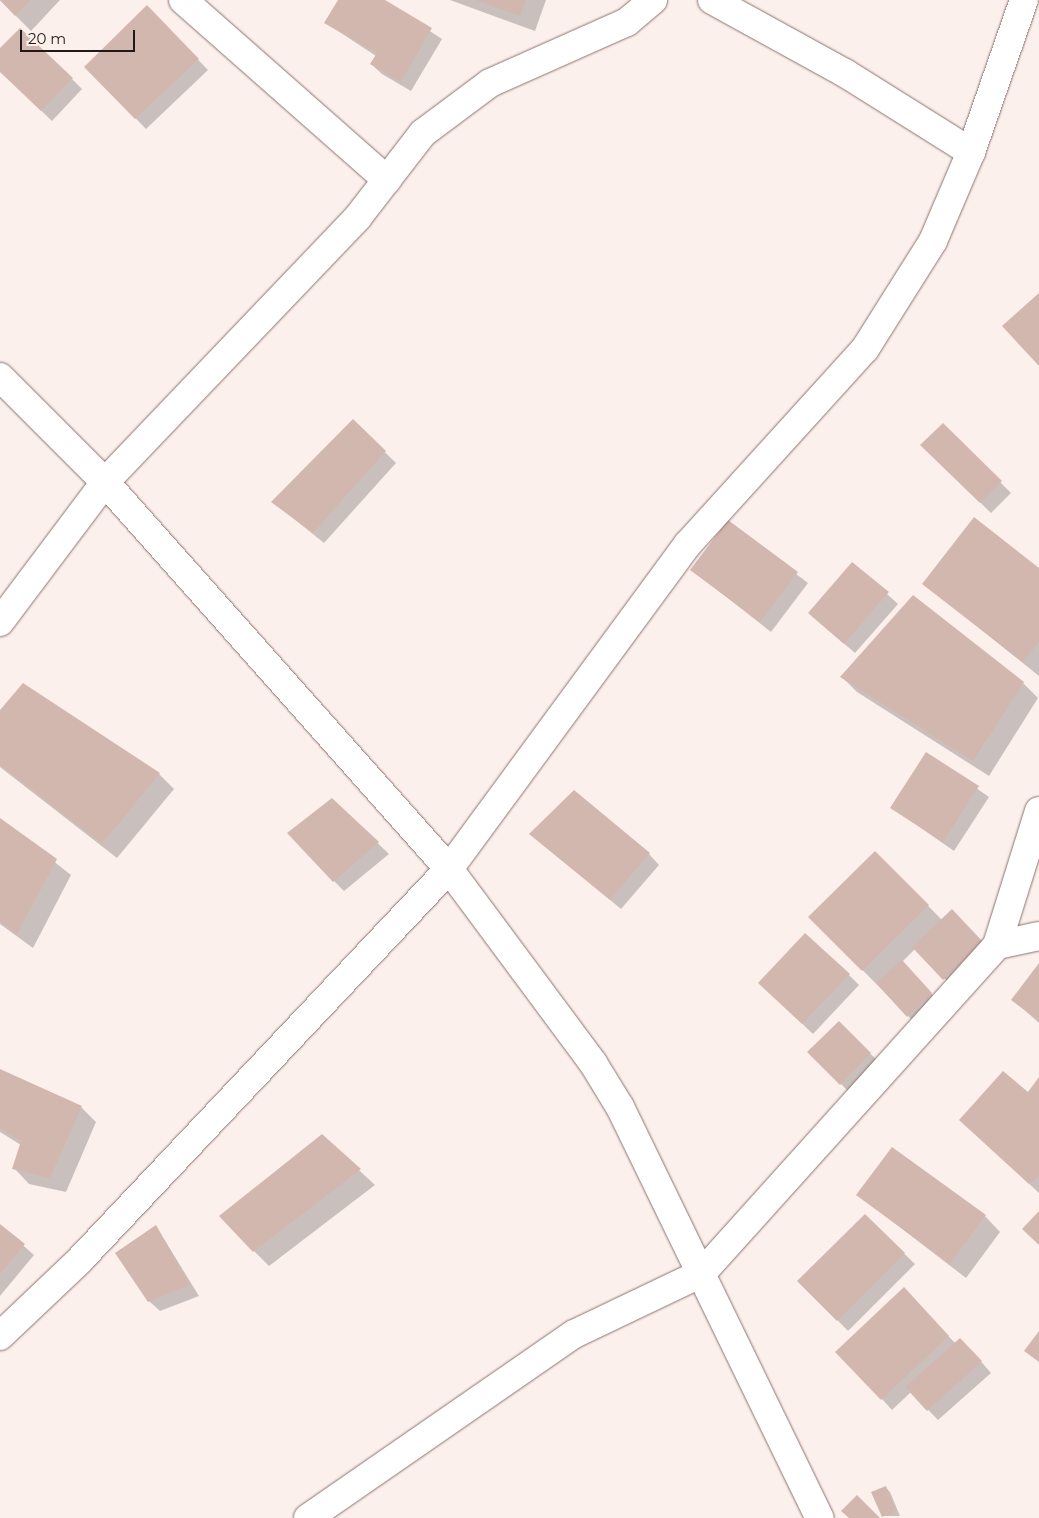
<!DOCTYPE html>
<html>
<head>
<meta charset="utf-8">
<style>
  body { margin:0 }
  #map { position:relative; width:1039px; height:1518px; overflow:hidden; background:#fcf0ed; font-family:Montserrat,sans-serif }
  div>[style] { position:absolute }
  .shadow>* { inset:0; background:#0003 }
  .building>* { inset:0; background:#d2b7af }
  .roads { filter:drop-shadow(0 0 1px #8d736c) drop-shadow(0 0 1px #8d736c) }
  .minor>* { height:28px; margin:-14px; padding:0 14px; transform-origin:14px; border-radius:14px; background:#fff }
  span { translate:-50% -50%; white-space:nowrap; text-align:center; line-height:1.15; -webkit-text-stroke:4px #fcf0ed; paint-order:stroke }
  .scale { position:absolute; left:20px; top:30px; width:115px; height:22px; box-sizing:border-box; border:2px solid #221815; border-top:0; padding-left:6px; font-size:15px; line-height:18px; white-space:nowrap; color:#221815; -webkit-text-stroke:4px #fcf0ed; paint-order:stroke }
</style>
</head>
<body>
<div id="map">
  <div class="shadow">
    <div style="clip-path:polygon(0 0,60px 0,31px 31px)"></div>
    <div style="clip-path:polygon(339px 0,382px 0,442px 39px,411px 91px,382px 74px,371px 64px,376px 56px,326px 23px)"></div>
    <div style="clip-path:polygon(450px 0,546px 0,535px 31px)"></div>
    <div style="clip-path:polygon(147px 7px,208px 70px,146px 129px,86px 67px)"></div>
    <div style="clip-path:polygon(0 50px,72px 79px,82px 89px,52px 121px,0 71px)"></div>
    <div style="clip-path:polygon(353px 421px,396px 463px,324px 543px,273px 502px)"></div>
    <div style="clip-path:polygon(943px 425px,1011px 493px,991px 513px,922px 445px)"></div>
    <div style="clip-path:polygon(728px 522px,808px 583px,771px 632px,692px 570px)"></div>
    <div style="clip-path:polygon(853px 563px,898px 604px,855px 653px,820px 623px)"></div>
    <div style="clip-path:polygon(1039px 569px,1039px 676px,924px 584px)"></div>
    <div style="clip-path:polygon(842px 677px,1023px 683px,1038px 698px,989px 776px,857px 692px)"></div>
    <div style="clip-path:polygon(0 712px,159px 774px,174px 789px,117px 858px,0 767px)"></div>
    <div style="clip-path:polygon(927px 754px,989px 797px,954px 851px,892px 808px)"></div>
    <div style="clip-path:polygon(332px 799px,389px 854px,344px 891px,334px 881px)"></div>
    <div style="clip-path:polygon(0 819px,71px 875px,33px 948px,0 924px)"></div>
    <div style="clip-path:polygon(531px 834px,649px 854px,659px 865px,621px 909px)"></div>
    <div style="clip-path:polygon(875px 852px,942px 920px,993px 953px,955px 989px,915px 949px,902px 962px,936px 999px,913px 1021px,810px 917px)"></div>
    <div style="clip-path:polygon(1039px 965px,1039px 1023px,1012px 999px)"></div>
    <div style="clip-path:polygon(849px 975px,859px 985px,813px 1034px,770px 993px)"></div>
    <div style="clip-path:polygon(839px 1023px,881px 1064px,851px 1094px,809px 1052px)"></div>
    <div style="clip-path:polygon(0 1070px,81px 1107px,96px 1122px,66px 1192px,29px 1184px,14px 1168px,21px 1145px,0 1132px)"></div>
    <div style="clip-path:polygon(1039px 1079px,1039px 1193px,960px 1120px,1028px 1094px)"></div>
    <div style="clip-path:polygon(321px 1135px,375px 1185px,269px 1266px,254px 1251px)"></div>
    <div style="clip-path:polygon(858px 1195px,985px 1216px,1000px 1232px,966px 1278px)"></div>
    <div style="clip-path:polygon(865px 1216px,915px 1264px,848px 1331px,799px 1281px)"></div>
    <div style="clip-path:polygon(0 1225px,34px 1255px,0 1296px)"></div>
    <div style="clip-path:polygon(156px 1226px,199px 1296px,160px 1311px,149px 1301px)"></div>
    <div style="clip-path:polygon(914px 1300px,956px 1344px,971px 1350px,991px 1373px,938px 1420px,911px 1392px,892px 1410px,882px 1399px)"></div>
    <div style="clip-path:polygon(885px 1487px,890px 1492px,900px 1516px,883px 1516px)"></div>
  </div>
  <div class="building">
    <div style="clip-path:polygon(0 0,31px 0,15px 16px)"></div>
    <div style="clip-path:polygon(338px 0,385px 0,432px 28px,401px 82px,370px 64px,377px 53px,324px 23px)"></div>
    <div style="clip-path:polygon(475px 0,526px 0,520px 16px)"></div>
    <div style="clip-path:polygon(147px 5px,199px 59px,135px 119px,84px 67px)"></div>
    <div style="clip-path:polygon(20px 28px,73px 78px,41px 111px,0 72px,0 48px)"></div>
    <div style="clip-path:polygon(1039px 293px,1039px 366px,1002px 326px)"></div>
    <div style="clip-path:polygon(353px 419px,386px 451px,313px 533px,271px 502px)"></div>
    <div style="clip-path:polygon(943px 423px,1002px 481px,980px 503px,920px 445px)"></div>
    <div style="clip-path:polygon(974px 517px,1039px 568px,1039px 642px,1023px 662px,922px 584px)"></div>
    <div style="clip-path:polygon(728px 520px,798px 572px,760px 622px,690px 570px)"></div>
    <div style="clip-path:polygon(852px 562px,889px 592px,844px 644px,808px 613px)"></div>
    <div style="clip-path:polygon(913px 595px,1024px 682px,973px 761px,840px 677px)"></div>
    <div style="clip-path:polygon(23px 683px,160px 773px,102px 844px,0 765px,0 710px)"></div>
    <div style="clip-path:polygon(926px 752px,979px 786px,943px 842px,890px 808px)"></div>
    <div style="clip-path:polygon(574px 790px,650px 853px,610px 900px,529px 834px)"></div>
    <div style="clip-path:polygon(332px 798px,379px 842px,333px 882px,287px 833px)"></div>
    <div style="clip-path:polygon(0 818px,57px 859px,17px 934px,0 921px)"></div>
    <div style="clip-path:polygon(875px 851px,929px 905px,862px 971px,808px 917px)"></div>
    <div style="clip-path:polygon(952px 909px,983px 942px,943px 980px,912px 947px)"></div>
    <div style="clip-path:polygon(805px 933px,850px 974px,802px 1024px,758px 983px)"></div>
    <div style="clip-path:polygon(902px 960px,932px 993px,907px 1017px,876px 983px)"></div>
    <div style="clip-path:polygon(1039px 963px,1039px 1021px,1011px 1000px)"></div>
    <div style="clip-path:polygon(839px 1021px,871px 1053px,840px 1085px,807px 1052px)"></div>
    <div style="clip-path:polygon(0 1069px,82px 1106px,50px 1178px,12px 1169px,21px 1141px,0 1128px)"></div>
    <div style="clip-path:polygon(1003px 1071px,1028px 1092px,1039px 1077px,1039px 1176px,1029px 1184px,959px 1120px)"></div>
    <div style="clip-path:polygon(322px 1134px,361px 1169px,253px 1252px,219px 1216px)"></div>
    <div style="clip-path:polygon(892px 1147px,986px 1215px,950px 1264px,856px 1195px)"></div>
    <div style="clip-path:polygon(1039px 1211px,1039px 1245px,1022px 1229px)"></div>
    <div style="clip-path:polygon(865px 1214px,905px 1253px,837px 1321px,797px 1281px)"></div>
    <div style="clip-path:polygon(0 1224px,25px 1244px,0 1274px)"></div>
    <div style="clip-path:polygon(156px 1225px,190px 1285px,148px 1302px,115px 1253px)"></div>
    <div style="clip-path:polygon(904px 1287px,949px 1336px,881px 1400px,835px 1352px)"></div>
    <div style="clip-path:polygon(1039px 1331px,1039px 1362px,1024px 1351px)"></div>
    <div style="clip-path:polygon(960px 1338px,982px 1361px,927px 1411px,905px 1387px)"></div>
    <div style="clip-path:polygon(886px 1486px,896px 1511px,882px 1517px,871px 1492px)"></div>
    <div style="clip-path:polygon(857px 1495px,880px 1518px,849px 1518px,841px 1511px)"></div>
  </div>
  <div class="roads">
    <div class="minor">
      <div style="left:183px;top:0;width:272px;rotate:41.4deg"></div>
      <div style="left:712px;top:0;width:152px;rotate:28.8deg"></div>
      <div style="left:845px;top:73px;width:149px;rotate:32.1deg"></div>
      <div style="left:0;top:377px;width:148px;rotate:45deg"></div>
      <div style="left:105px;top:482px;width:518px;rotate:48.37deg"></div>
      <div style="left:449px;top:869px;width:242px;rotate:53.4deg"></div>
      <div style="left:593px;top:1063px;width:52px;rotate:58.5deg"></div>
      <div style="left:620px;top:1107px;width:457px;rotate:64.1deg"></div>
      <div style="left:0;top:622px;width:175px;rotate:-53.1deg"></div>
      <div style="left:105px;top:482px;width:366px;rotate:-46.3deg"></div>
      <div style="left:358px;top:217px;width:106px;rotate:-52.3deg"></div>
      <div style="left:423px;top:133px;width:84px;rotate:-36.7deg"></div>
      <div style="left:490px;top:83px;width:150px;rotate:-24deg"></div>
      <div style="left:627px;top:22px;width:34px;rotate:-40deg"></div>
      <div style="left:1039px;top:811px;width:140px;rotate:107.4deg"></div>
      <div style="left:997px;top:945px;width:43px;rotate:-12.1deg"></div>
      <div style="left:0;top:1336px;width:108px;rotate:-43.5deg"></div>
      <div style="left:78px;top:1262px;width:540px;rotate:-46.65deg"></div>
      <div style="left:449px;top:869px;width:403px;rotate:-53.7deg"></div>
      <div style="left:688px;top:544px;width:263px;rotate:-47.8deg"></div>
      <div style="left:865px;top:349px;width:128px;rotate:-57.8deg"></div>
      <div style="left:933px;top:241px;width:97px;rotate:-66.9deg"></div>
      <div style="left:971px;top:152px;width:161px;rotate:-70.8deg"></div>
      <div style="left:308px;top:1518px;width:323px;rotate:-34.7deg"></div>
      <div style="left:574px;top:1334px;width:142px;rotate:-25.5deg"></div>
      <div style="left:702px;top:1273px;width:441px;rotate:-48deg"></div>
    </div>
  </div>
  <div class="scale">20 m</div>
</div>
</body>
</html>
